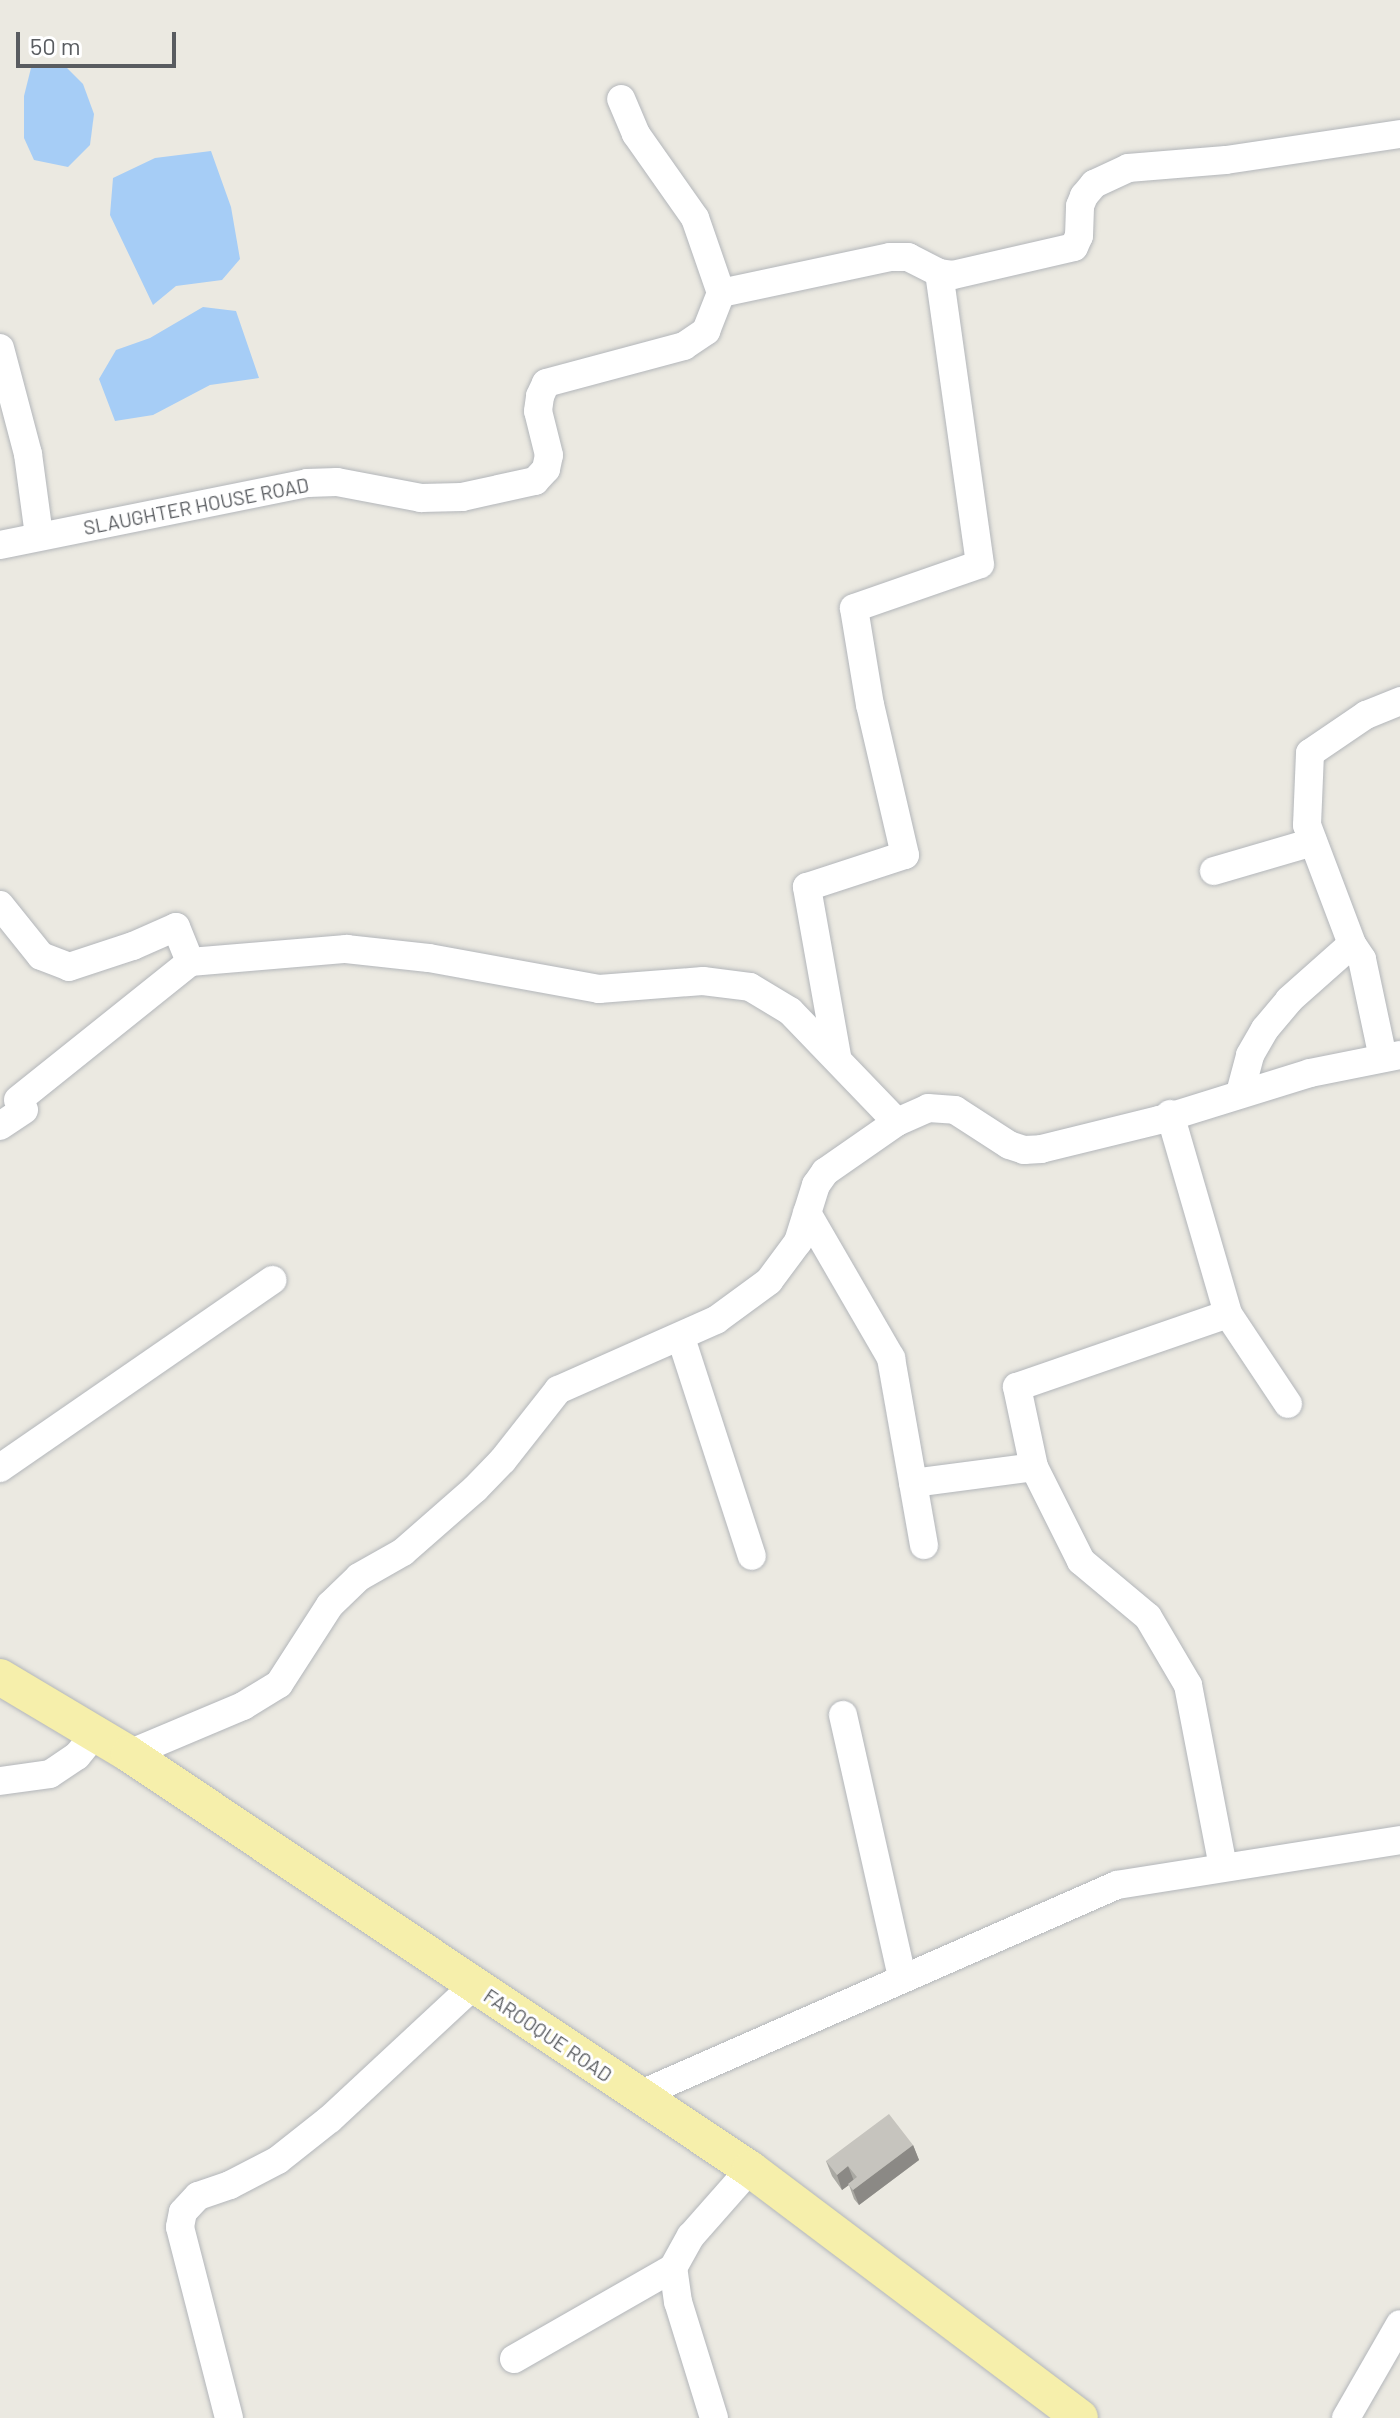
<!DOCTYPE html>
<html>
<head>
<meta charset="utf-8">
<style>
  body { margin:0 }
  #map { position:relative; width:1400px; height:2418px; overflow:hidden; background:#ebe9e1; font-family:Barlow,sans-serif }
  div>[style] { position:absolute }
  .water>* { inset:0; background:#a6cdf6 }
  .roads { filter:drop-shadow(0 0 2px #b3b6ba) drop-shadow(0 0 2px #b3b6ba) }
  .minor>* { height:28px; margin:-14px; padding:0 14px; transform-origin:14px; border-radius:14px; background:#fff }
  .major>* { height:36px; margin:-18px; padding:0 18px; transform-origin:18px; border-radius:18px; background:#f6efab }
  .wall>* { inset:0; background:#aaa9a3 }
  .shaded-wall>* { inset:0; background:#8b8985 }
  .building>* { inset:0; background:#c6c4be }
  span { translate:-50% -50%; white-space:nowrap; text-align:center; line-height:1.15; -webkit-text-stroke:6px #fff; paint-order:stroke }
  .street-label { font-size:20px; color:#595c60 }
  .scale { position:absolute; left:16px; top:32px; width:160px; height:36px; box-sizing:border-box; border:4px solid #595c60; border-top:0; padding-left:10px; font-size:24px; line-height:28px; white-space:nowrap; color:#595c60; -webkit-text-stroke:6px #fff; paint-order:stroke }
</style>
</head>
<body>
<div id="map">
  <div class="water">
    <div style="clip-path:polygon(32px 64px,63px 64px,83px 84px,94px 114px,90px 145px,68px 167px,34px 160px,24px 138px,24px 96px)"></div>
    <div style="clip-path:polygon(211px 151px,231px 207px,240px 259px,222px 280px,176px 286px,153px 305px,110px 215px,113px 178px,155px 158px)"></div>
    <div style="clip-path:polygon(203px 307px,236px 311px,259px 378px,210px 385px,153px 415px,115px 421px,99px 379px,116px 350px,150px 338px)"></div>
  </div>
  <div class="roads">
    <div class="minor">
      <div style="left:721px;top:293px;width:173px;rotate:-12deg"></div>
      <div style="left:890px;top:257px;width:18px"></div>
      <div style="left:908px;top:257px;width:35px;rotate:27deg"></div>
      <div style="left:939px;top:273px;width:14px;rotate:8deg"></div>
      <div style="left:953px;top:275px;width:124px;rotate:-13deg"></div>
      <div style="left:1074px;top:247px;width:12px;rotate:-66deg"></div>
      <div style="left:1079px;top:236px;width:30px;rotate:-88deg"></div>
      <div style="left:1080px;top:206px;width:11px;rotate:-68deg"></div>
      <div style="left:1084px;top:196px;width:16px;rotate:-50deg"></div>
      <div style="left:1094px;top:184px;width:38px;rotate:-25deg"></div>
      <div style="left:1128px;top:168px;width:98px;rotate:-4.7deg"></div>
      <div style="left:1226px;top:160px;width:176px;rotate:-8.5deg"></div>
      <div style="left:0;top:348px;width:110px;rotate:75.2deg"></div>
      <div style="left:28px;top:454px;width:82px;rotate:82.3deg"></div>
      <div style="left:0;top:545px;width:313px;rotate:-11.4deg"></div>
      <div style="left:307px;top:483px;width:30px;rotate:-2deg"></div>
      <div style="left:337px;top:482px;width:86px;rotate:10.8deg"></div>
      <div style="left:421px;top:498px;width:41px;rotate:-1.4deg"></div>
      <div style="left:462px;top:497px;width:75px;rotate:-12.4deg"></div>
      <div style="left:535px;top:481px;width:16px;rotate:-47deg"></div>
      <div style="left:546px;top:469px;width:14px;rotate:-78deg"></div>
      <div style="left:549px;top:455px;width:45px;rotate:-104deg"></div>
      <div style="left:538px;top:411px;width:15px;rotate:-82deg"></div>
      <div style="left:540px;top:396px;width:14px;rotate:-65deg"></div>
      <div style="left:546px;top:383px;width:143px;rotate:-15deg"></div>
      <div style="left:684px;top:346px;width:27px;rotate:-34deg"></div>
      <div style="left:706px;top:331px;width:41px;rotate:-68.5deg"></div>
      <div style="left:721px;top:293px;width:79px;rotate:-109.1deg"></div>
      <div style="left:695px;top:218px;width:103px;rotate:-125.1deg"></div>
      <div style="left:636px;top:134px;width:38px;rotate:-113deg"></div>
      <div style="left:1214px;top:871px;width:103px;rotate:-16.3deg"></div>
      <div style="left:0;top:905px;width:65px;rotate:51.2deg"></div>
      <div style="left:41px;top:956px;width:30px;rotate:21deg"></div>
      <div style="left:69px;top:967px;width:67px;rotate:-18.2deg"></div>
      <div style="left:133px;top:946px;width:47px;rotate:-23.8deg"></div>
      <div style="left:176px;top:927px;width:38px;rotate:68deg"></div>
      <div style="left:837px;top:1056px;width:172px;rotate:-100.1deg"></div>
      <div style="left:807px;top:887px;width:103px;rotate:-18.1deg"></div>
      <div style="left:905px;top:855px;width:154px;rotate:-103.1deg"></div>
      <div style="left:870px;top:705px;width:98px;rotate:-99.4deg"></div>
      <div style="left:854px;top:608px;width:133px;rotate:-19.2deg"></div>
      <div style="left:980px;top:564px;width:294px;rotate:-98deg"></div>
      <div style="left:1383px;top:1058px;width:101px;rotate:-102deg"></div>
      <div style="left:1362px;top:959px;width:18px;rotate:-124deg"></div>
      <div style="left:1352px;top:944px;width:127px;rotate:-110.7deg"></div>
      <div style="left:1307px;top:825px;width:72px;rotate:-87.6deg"></div>
      <div style="left:1310px;top:753px;width:68px;rotate:-34.2deg"></div>
      <div style="left:1366px;top:715px;width:37px;rotate:-22deg"></div>
      <div style="left:1240px;top:1093px;width:39px;rotate:-75deg"></div>
      <div style="left:1250px;top:1055px;width:30px;rotate:-60deg"></div>
      <div style="left:1265px;top:1029px;width:38px;rotate:-50deg"></div>
      <div style="left:1289px;top:1000px;width:84px;rotate:-41.6deg"></div>
      <div style="left:18px;top:1100px;width:221px;rotate:-38.7deg"></div>
      <div style="left:190px;top:962px;width:157px;rotate:-4.8deg"></div>
      <div style="left:346px;top:949px;width:83px;rotate:6.2deg"></div>
      <div style="left:429px;top:958px;width:173px;rotate:10.3deg"></div>
      <div style="left:599px;top:989px;width:104px;rotate:-4.4deg"></div>
      <div style="left:703px;top:981px;width:47px;rotate:7.3deg"></div>
      <div style="left:750px;top:987px;width:47px;rotate:31deg"></div>
      <div style="left:790px;top:1011px;width:154px;rotate:46.1deg"></div>
      <div style="left:1170px;top:1114px;width:208px;rotate:73.8deg"></div>
      <div style="left:1228px;top:1314px;width:108px;rotate:56.3deg"></div>
      <div style="left:0;top:1126px;width:29px;rotate:-34deg"></div>
      <div style="left:807px;top:1213px;width:168px;rotate:59.9deg"></div>
      <div style="left:891px;top:1358px;width:190px;rotate:80deg"></div>
      <div style="left:681px;top:1338px;width:229px;rotate:72deg"></div>
      <div style="left:1034px;top:1467px;width:82px;rotate:-102deg"></div>
      <div style="left:1017px;top:1387px;width:223px;rotate:-19.1deg"></div>
      <div style="left:0;top:1468px;width:331px;rotate:-34.6deg"></div>
      <div style="left:913px;top:1483px;width:122px;rotate:-7.5deg"></div>
      <div style="left:1034px;top:1467px;width:105px;rotate:63.4deg"></div>
      <div style="left:1081px;top:1561px;width:87px;rotate:39.9deg"></div>
      <div style="left:1148px;top:1617px;width:79px;rotate:59.5deg"></div>
      <div style="left:1188px;top:1685px;width:185px;rotate:79.1deg"></div>
      <div style="left:843px;top:1715px;width:268px;rotate:77.3deg"></div>
      <div style="left:129px;top:1754px;width:124px;rotate:-22.8deg"></div>
      <div style="left:243px;top:1706px;width:42px;rotate:-31.4deg"></div>
      <div style="left:279px;top:1684px;width:94px;rotate:-57.2deg"></div>
      <div style="left:330px;top:1605px;width:40px;rotate:-44deg"></div>
      <div style="left:359px;top:1577px;width:51px;rotate:-29.6deg"></div>
      <div style="left:403px;top:1552px;width:96px;rotate:-41.2deg"></div>
      <div style="left:475px;top:1489px;width:40px;rotate:-46deg"></div>
      <div style="left:503px;top:1460px;width:89px;rotate:-51.8deg"></div>
      <div style="left:558px;top:1390px;width:173px;rotate:-23.9deg"></div>
      <div style="left:716px;top:1320px;width:66px;rotate:-36.3deg"></div>
      <div style="left:769px;top:1281px;width:49px;rotate:-53.4deg"></div>
      <div style="left:798px;top:1242px;width:60px;rotate:-72.5deg"></div>
      <div style="left:816px;top:1185px;width:16px;rotate:-55deg"></div>
      <div style="left:825px;top:1172px;width:88px;rotate:-34.8deg"></div>
      <div style="left:897px;top:1122px;width:34px;rotate:-24deg"></div>
      <div style="left:928px;top:1108px;width:27px;rotate:4deg"></div>
      <div style="left:955px;top:1110px;width:64px;rotate:32.9deg"></div>
      <div style="left:1009px;top:1145px;width:16px;rotate:18deg"></div>
      <div style="left:1024px;top:1150px;width:17px;rotate:-3deg"></div>
      <div style="left:1041px;top:1149px;width:122px;rotate:-13.8deg"></div>
      <div style="left:1159px;top:1120px;width:158px;rotate:-17.3deg"></div>
      <div style="left:1310px;top:1073px;width:92px;rotate:-11.3deg"></div>
      <div style="left:0;top:1781px;width:50px;rotate:-8deg"></div>
      <div style="left:50px;top:1774px;width:32px;rotate:-34deg"></div>
      <div style="left:77px;top:1756px;width:28px;rotate:-51deg"></div>
      <div style="left:639px;top:2095px;width:522px;rotate:-23.72deg"></div>
      <div style="left:1117px;top:1885px;width:287px;rotate:-9deg"></div>
      <div style="left:514px;top:2359px;width:183px;rotate:-29.8deg"></div>
      <div style="left:229px;top:2418px;width:197px;rotate:-104.4deg"></div>
      <div style="left:180px;top:2227px;width:15px;rotate:-79deg"></div>
      <div style="left:183px;top:2212px;width:22px;rotate:-47deg"></div>
      <div style="left:198px;top:2196px;width:34px;rotate:-19deg"></div>
      <div style="left:230px;top:2185px;width:54px;rotate:-27.5deg"></div>
      <div style="left:278px;top:2160px;width:66px;rotate:-38.3deg"></div>
      <div style="left:330px;top:2119px;width:197px;rotate:-42.9deg"></div>
      <div style="left:714px;top:2418px;width:121px;rotate:-107.2deg"></div>
      <div style="left:678px;top:2302px;width:34px;rotate:-98deg"></div>
      <div style="left:673px;top:2268px;width:37px;rotate:-61deg"></div>
      <div style="left:691px;top:2236px;width:89px;rotate:-48.6deg"></div>
      <div style="left:1346px;top:2418px;width:108px;rotate:-60.1deg"></div>
    </div>
    <div class="major">
      <div style="left:0;top:1677px;width:150px;rotate:30.8deg"></div>
      <div style="left:129px;top:1754px;width:747px;rotate:33.75deg"></div>
      <div style="left:750px;top:2169px;width:413px;rotate:37deg"></div>
    </div>
  </div>
  <div class="wall">
    <div style="clip-path:polygon(913px 2145px,919px 2160px,859px 2205px,854px 2199px,849px 2185px,842px 2190px,832px 2176px,826px 2161px)"></div>
  </div>
  <div class="shaded-wall">
    <div style="clip-path:polygon(913px 2145px,919px 2160px,859px 2205px,853px 2190px)"></div>
    <div style="clip-path:polygon(848px 2166px,854px 2181px,842px 2190px,837px 2175px)"></div>
  </div>
  <div class="building">
    <div style="clip-path:polygon(889px 2114px,913px 2145px,853px 2190px,848px 2184px,857px 2177px,848px 2166px,837px 2175px,826px 2161px)"></div>
  </div>
  <div class="street-label">
    <span style="left:196px;top:506px;rotate:-11deg">SLAUGHTER HOUSE ROAD</span>
    <span style="left:548px;top:2035px;rotate:34deg">FAROOQUE ROAD</span>
  </div>
  <div class="scale">50 m</div>
</div>
</body>
</html>
